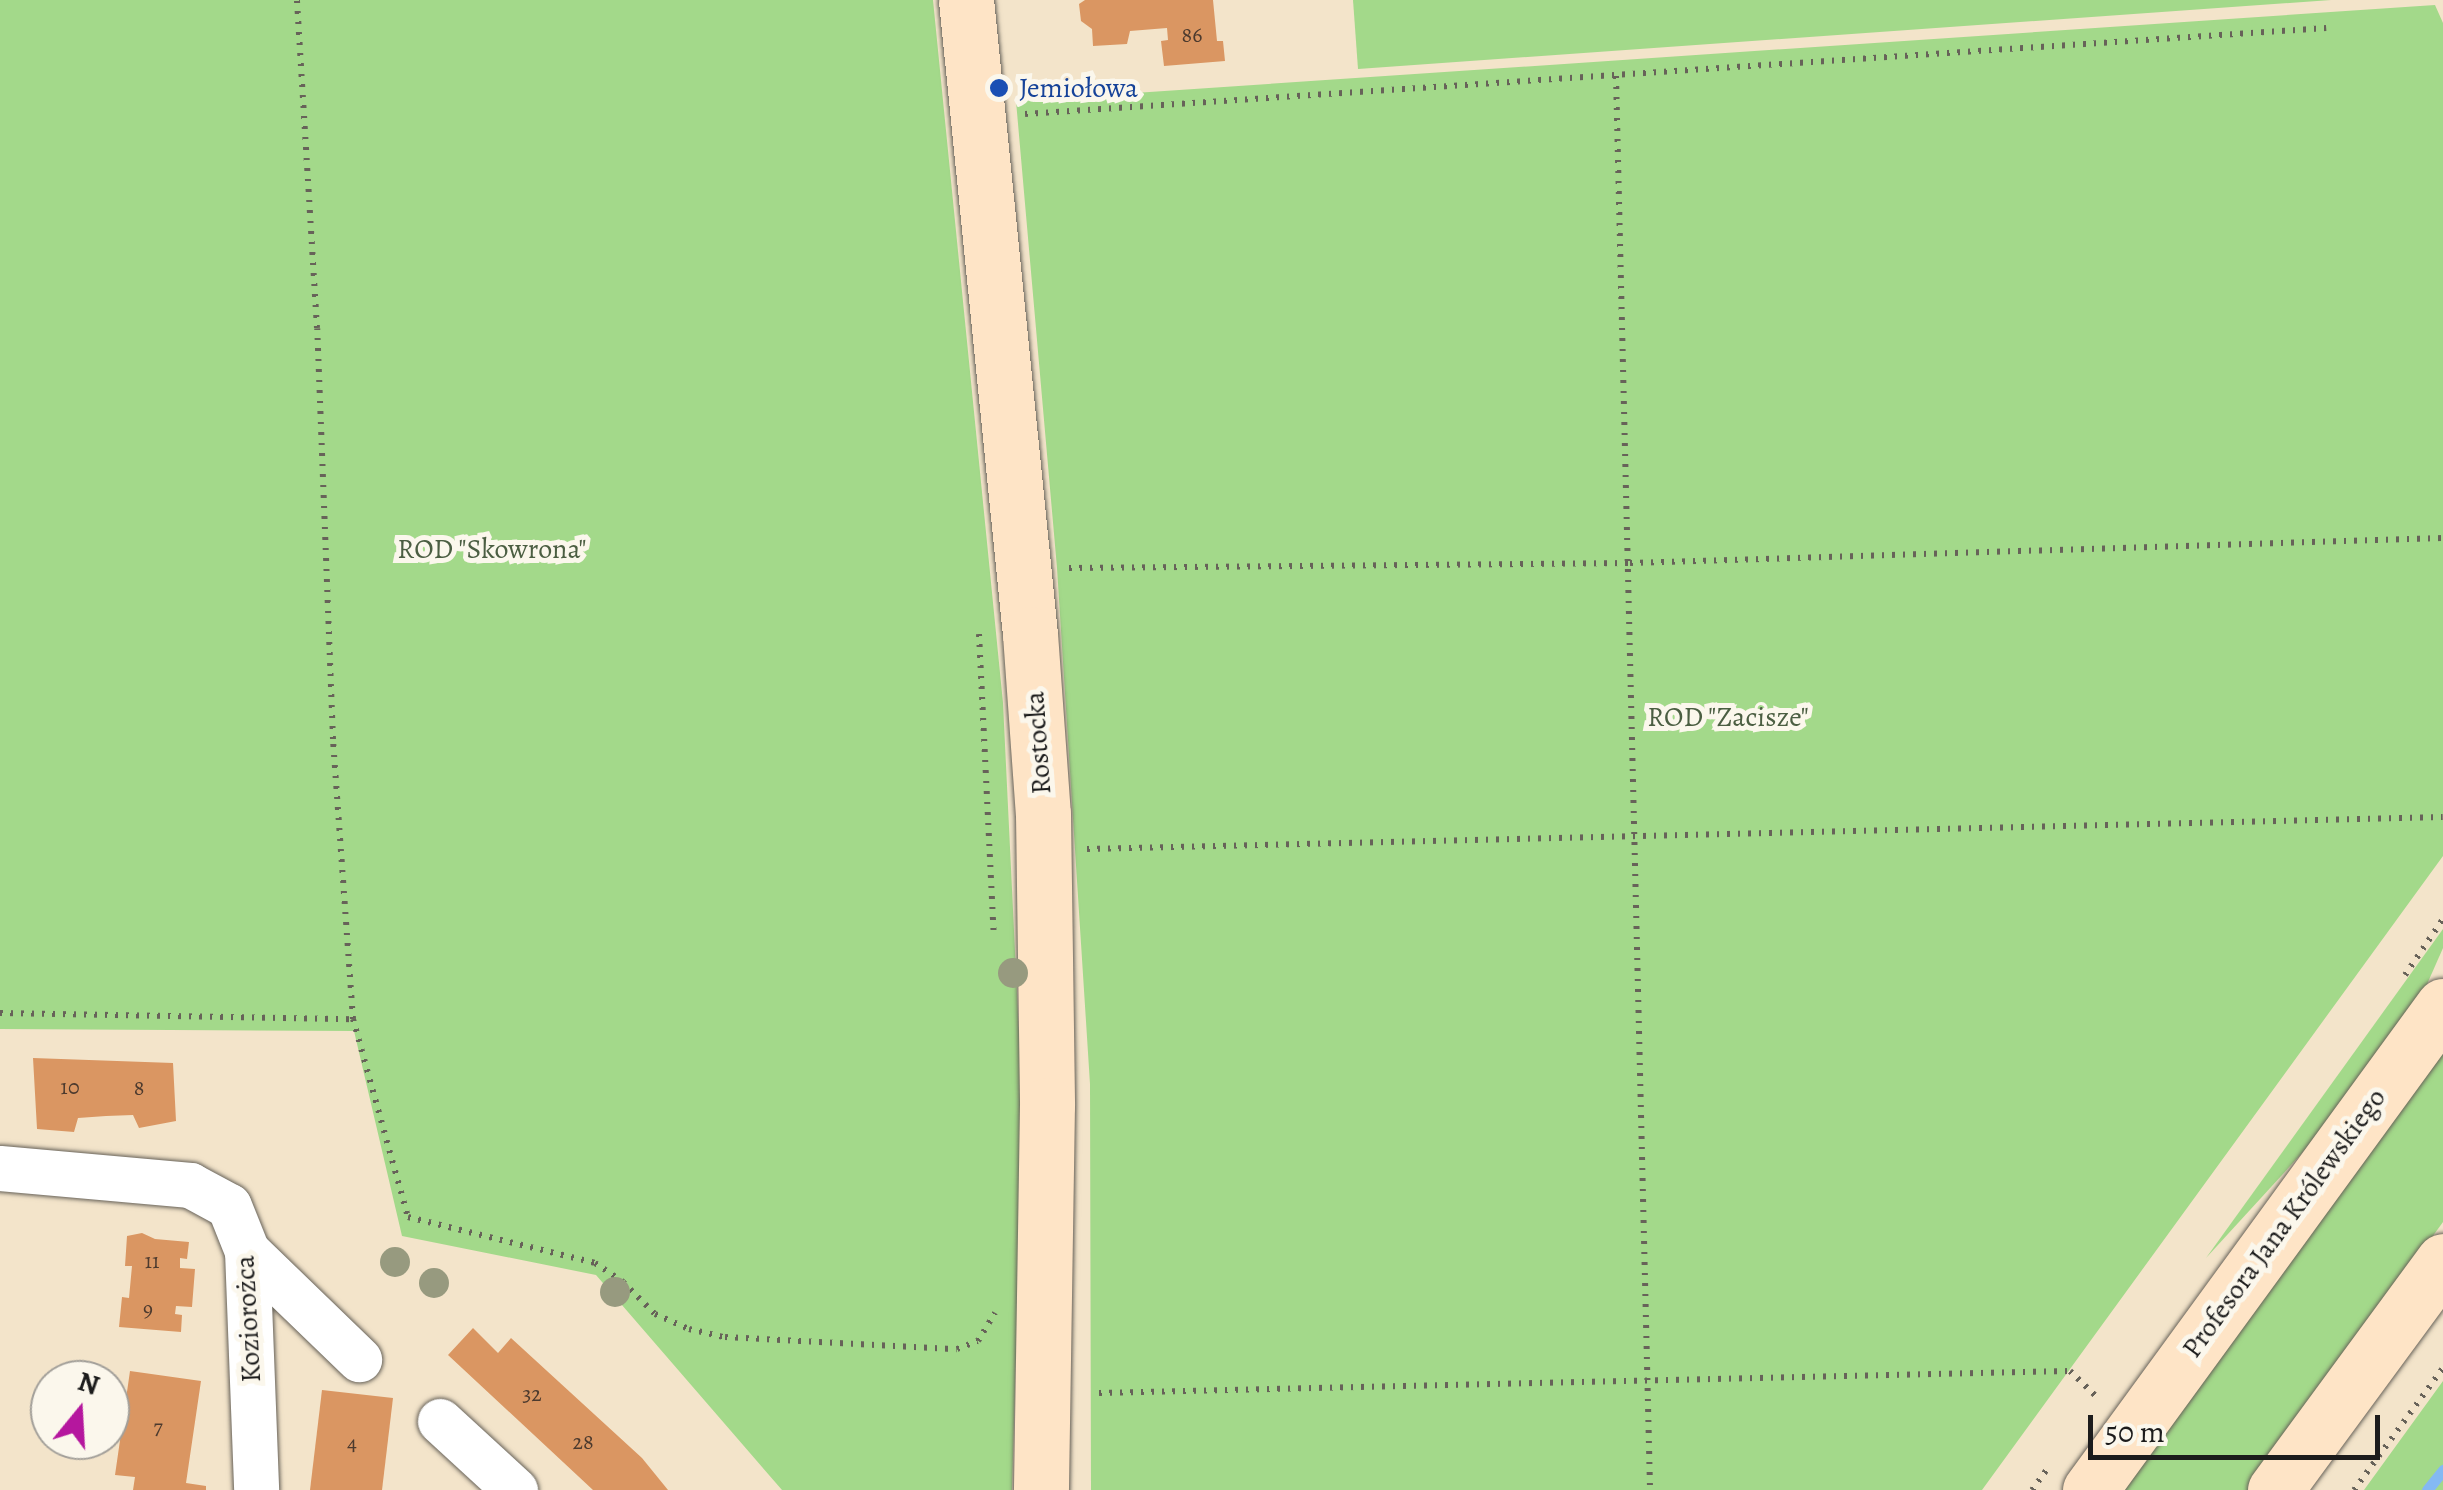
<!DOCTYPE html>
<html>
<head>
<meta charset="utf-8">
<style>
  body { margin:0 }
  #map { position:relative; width:2443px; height:1490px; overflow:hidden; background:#f3e4ca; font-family:Alegreya,serif }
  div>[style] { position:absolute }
  .green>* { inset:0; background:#a3d98a }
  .stream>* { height:11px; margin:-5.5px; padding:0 5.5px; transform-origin:5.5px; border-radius:5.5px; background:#84b9f3 }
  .building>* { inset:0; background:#da9662 }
  .path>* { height:6px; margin-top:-3px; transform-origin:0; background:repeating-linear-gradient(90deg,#676259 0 2.5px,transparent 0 10.5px) }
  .roads { filter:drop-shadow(0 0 2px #676259) drop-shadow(0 0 2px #676259) }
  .street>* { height:45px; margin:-22.5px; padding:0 22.5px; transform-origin:22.5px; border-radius:22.5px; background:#fff }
  .secondary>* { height:55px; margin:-27.5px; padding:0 27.5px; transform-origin:27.5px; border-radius:27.5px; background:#fee4c6 }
  .trees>* { width:30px; height:30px; margin:-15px; border-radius:50%; background:#979a7f }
  .dots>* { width:28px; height:28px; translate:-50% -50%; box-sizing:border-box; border:5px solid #fbf7ec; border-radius:50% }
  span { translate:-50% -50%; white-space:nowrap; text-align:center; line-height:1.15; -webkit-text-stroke:10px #fbf7ec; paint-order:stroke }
  .number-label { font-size:22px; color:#4c3a2e }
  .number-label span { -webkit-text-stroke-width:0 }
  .transit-label { font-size:28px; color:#164399 }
  .left { translate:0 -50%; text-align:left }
  .park-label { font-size:28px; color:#4b5e42 }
  .street-label { font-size:28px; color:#1c1c1c }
  .north { position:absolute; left:30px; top:1360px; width:100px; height:100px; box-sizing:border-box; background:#fbf7ec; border:2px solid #a29f99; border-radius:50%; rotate:18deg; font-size:28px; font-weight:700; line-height:40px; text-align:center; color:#1c1c1c }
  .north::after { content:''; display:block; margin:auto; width:35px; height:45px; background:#b5179e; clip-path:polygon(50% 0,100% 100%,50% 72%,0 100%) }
  .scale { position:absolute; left:2088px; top:1415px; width:292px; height:45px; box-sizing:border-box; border:5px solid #1c1c1c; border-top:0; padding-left:12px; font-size:30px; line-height:35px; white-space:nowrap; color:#1c1c1c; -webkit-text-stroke:8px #fbf7ec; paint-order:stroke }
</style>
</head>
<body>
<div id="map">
  <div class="green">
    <div style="clip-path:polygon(0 0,933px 0,1003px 703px,1023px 1117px,1012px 1490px,782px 1490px,596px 1275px,402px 1236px,354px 1031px,0 1029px)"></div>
    <div style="clip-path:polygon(1353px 0,2331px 0,1358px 69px)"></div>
    <div style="clip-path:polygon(2435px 5px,2443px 23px,2443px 856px,1982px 1490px,1091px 1490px,1090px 1084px,1057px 568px,1016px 101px)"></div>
    <div style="clip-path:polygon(2443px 929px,2443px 948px,2413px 1016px,2336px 1116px,2206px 1258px)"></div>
    <div style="clip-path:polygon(2443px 1036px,2443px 1222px,2248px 1490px,2113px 1490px)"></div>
    <div style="clip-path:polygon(2443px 1381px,2443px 1490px,2364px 1490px,2393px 1450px)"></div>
  </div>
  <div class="stream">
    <div style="left:2427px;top:1490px;width:26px;rotate:-51deg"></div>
  </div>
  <div class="building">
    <div style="clip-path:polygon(1085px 0,1213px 0,1217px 41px,1223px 41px,1225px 61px,1164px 66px,1161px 41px,1168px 40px,1167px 28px,1130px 31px,1127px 44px,1093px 46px,1092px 29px,1081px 21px,1079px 4px)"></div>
    <div style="clip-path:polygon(33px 1058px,173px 1063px,176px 1121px,139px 1128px,133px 1115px,106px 1116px,78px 1118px,74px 1132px,37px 1129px)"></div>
    <div style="clip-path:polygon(142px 1233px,155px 1239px,189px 1242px,187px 1259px,180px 1258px,180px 1268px,195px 1269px,192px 1307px,176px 1306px,175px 1314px,182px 1315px,181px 1332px,119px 1327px,122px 1297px,129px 1298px,132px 1266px,125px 1266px,127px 1236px)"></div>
    <div style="clip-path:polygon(473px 1328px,498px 1353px,511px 1338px,642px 1458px,668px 1490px,593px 1490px,448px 1355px)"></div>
    <div style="clip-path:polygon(130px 1371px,201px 1381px,186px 1483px,206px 1486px,206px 1490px,133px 1490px,135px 1477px,115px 1475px)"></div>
    <div style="clip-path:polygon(322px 1390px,393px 1398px,382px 1490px,310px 1490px)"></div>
  </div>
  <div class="path">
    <div style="left:1616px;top:76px;width:1414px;rotate:88.62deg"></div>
    <div style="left:1025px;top:114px;width:1304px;rotate:-3.78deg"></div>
    <div style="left:1069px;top:568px;width:561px;rotate:-0.51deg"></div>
    <div style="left:1630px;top:563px;width:813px;rotate:-1.76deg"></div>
    <div style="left:979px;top:634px;width:302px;rotate:87.2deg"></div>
    <div style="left:1087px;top:849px;width:1356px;rotate:-1.35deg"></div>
    <div style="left:2405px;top:975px;width:68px;rotate:-55.8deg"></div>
    <div style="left:0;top:1013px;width:353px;rotate:1deg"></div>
    <div style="left:353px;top:1019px;width:281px;rotate:-94.1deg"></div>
    <div style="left:333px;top:739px;width:411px;rotate:-92.2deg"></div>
    <div style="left:317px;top:328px;width:329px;rotate:-93.5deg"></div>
    <div style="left:353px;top:1019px;width:205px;rotate:74.5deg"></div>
    <div style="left:408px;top:1217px;width:193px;rotate:13.8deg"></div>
    <div style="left:595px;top:1263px;width:34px;rotate:34deg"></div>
    <div style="left:623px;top:1282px;width:45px;rotate:45deg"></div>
    <div style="left:655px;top:1314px;width:37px;rotate:24deg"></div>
    <div style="left:689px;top:1329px;width:37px;rotate:13deg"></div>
    <div style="left:725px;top:1337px;width:232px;rotate:3deg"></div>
    <div style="left:957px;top:1349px;width:22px;rotate:-21deg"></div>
    <div style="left:978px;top:1341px;width:33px;rotate:-59deg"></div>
    <div style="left:1099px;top:1393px;width:971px;rotate:-1.3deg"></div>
    <div style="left:2070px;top:1371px;width:40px;rotate:44deg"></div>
    <div style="left:2032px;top:1490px;width:24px;rotate:-54deg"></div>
    <div style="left:2354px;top:1490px;width:151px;rotate:-53.9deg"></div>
  </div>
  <div class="roads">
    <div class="street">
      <div style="left:0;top:1168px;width:191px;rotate:5.1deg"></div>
      <div style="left:190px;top:1185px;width:44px;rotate:28.3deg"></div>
      <div style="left:229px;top:1206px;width:48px;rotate:68.2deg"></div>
      <div style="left:247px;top:1251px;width:239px;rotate:87.8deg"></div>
      <div style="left:247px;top:1251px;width:156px;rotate:44deg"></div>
      <div style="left:440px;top:1421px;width:102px;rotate:42.6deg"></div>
    </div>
    <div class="secondary">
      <div style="left:966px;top:0;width:637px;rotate:84.24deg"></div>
      <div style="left:1030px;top:634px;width:180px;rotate:85.9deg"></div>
      <div style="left:1043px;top:814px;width:291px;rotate:89.2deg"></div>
      <div style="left:1047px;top:1105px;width:385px;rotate:90.9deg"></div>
      <div style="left:2090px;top:1490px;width:599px;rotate:-53.9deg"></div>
      <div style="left:2275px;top:1490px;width:284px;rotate:-53.7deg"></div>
    </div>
  </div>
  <div class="trees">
    <div style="left:1013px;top:973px"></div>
    <div style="left:395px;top:1262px"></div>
    <div style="left:434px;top:1283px"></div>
    <div style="left:615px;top:1292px"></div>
  </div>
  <div class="dots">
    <div style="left:999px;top:88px;background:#1a4fb4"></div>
  </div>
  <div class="number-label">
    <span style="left:1192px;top:36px">86</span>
    <span style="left:70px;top:1088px">10</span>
    <span style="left:139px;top:1089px">8</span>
    <span style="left:152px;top:1262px">11</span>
    <span style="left:148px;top:1310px">9</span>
    <span style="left:532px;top:1395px">32</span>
    <span style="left:158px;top:1428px">7</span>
    <span style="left:583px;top:1443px">28</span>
    <span style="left:352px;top:1444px">4</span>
  </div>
  <div class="transit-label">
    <span class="left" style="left:1019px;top:88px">Jemiołowa</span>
  </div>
  <div class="park-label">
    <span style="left:492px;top:549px">ROD "Skowrona"</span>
    <span style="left:1728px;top:717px">ROD "Zacisze"</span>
  </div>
  <div class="street-label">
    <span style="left:1038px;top:743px;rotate:-94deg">Rostocka</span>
    <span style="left:2284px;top:1223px;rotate:-54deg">Profesora Jana Królewskiego</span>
    <span style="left:248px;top:1319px;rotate:-93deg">Koziorożca</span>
  </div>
  <div class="north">N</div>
  <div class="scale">50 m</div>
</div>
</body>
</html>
